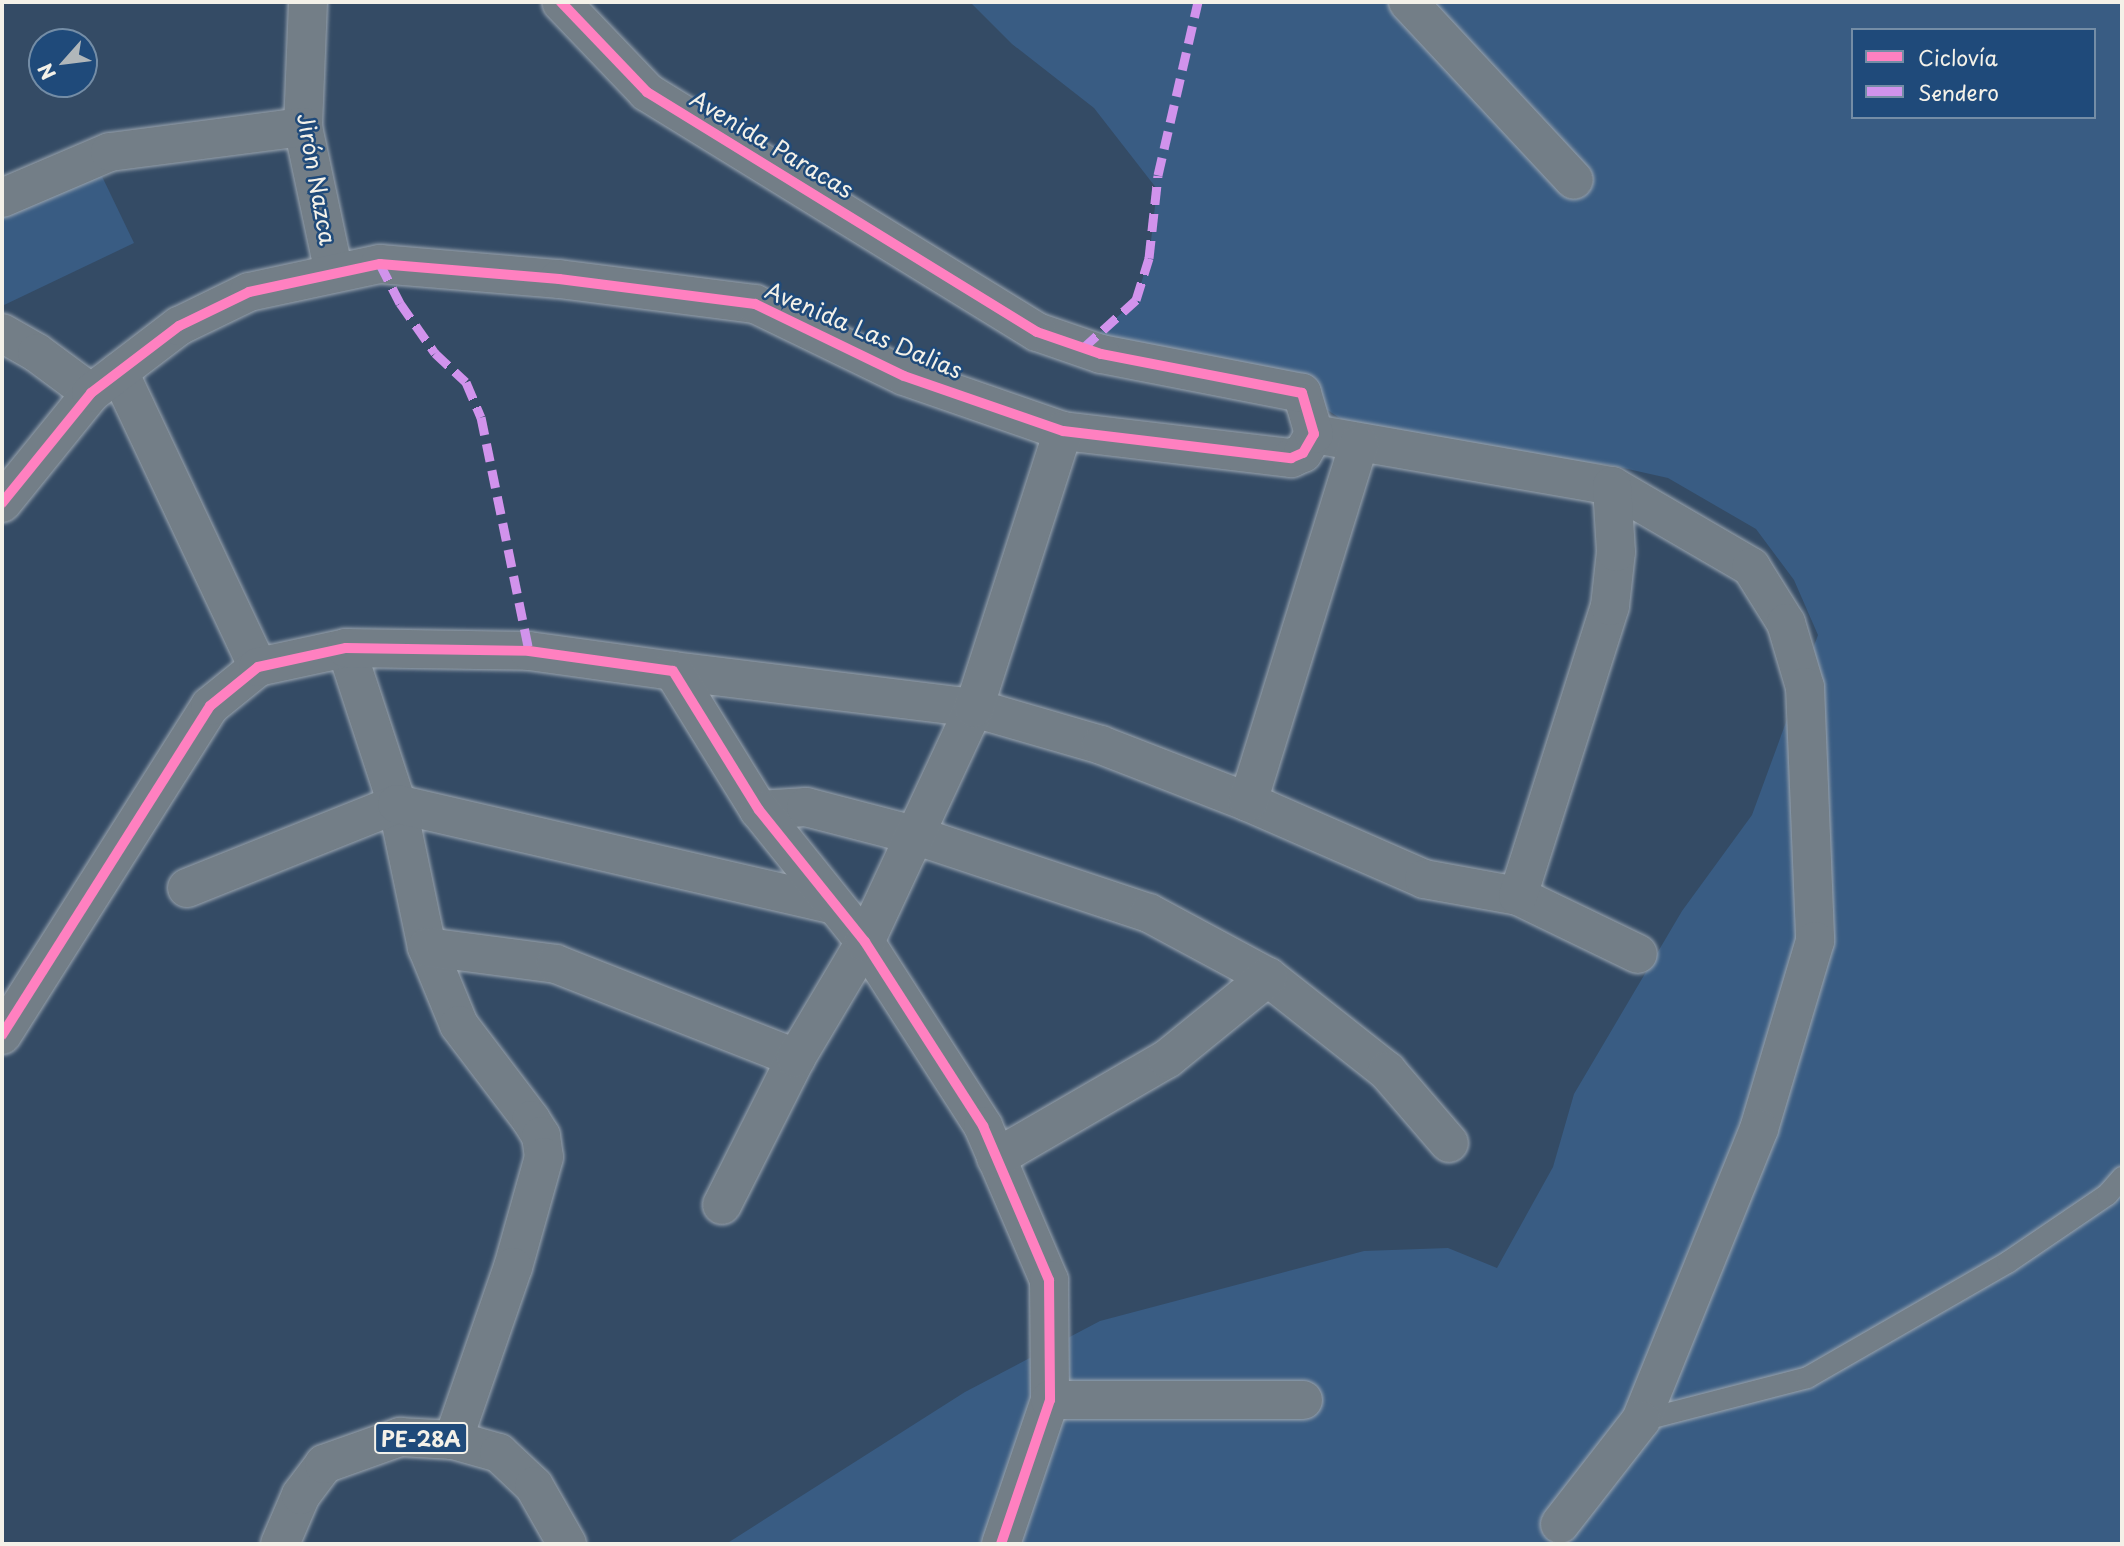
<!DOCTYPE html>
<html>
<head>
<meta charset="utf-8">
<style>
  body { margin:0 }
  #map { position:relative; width:2124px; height:1546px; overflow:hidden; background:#344b65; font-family:"Playpen Sans",sans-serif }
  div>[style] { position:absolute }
  .green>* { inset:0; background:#395c83 }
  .roads { filter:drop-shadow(0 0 2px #9ba5af) drop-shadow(0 0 2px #9ba5af) }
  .lane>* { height:21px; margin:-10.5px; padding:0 10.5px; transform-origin:10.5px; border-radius:10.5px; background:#737e87 }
  .street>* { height:38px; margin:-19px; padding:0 19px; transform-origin:19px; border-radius:19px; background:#737e87 }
  .highway>* { height:38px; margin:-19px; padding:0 19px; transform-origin:19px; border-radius:19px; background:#737e87 }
  .quiet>* { height:9px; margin-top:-4.5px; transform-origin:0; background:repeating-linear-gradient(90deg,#d193ec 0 18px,transparent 0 27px) }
  .cycleway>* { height:10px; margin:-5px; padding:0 5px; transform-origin:5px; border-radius:5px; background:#ff80c0 }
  span { translate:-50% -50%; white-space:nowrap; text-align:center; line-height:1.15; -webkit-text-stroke:5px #1f4a7a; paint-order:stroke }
  .shield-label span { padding:2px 5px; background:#1f4a7a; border:2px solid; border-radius:5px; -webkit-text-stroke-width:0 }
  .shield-label { font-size:21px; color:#f4f1e8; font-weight:700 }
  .street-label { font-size:23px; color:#f4f1e8 }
  .frame { position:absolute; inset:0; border:4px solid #f4f1e8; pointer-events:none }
  .legend { position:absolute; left:1851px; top:28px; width:245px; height:91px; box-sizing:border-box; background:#1f4a7a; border:2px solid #748da6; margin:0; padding:9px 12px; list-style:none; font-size:21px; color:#f4f1e8 }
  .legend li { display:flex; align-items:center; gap:14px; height:35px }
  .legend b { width:35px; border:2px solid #748da6 }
  .north { position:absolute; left:28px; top:28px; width:70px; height:70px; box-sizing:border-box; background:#1f4a7a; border:2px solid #748da6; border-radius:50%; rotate:242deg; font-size:19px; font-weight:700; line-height:28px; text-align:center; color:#f4f1e8 }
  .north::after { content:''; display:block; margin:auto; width:24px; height:32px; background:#b1b7ba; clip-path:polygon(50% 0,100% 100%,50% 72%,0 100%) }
</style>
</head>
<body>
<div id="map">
  <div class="green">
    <div style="clip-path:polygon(evenodd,970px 2px,2122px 2px,2122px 1544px,726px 1544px,965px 1392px,1100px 1321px,1364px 1251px,1448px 1248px,1497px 1268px,1553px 1167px,1574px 1094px,1682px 911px,1752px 815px,1818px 635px,1794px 580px,1756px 529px,1668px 478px,1610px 465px,1531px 456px,1392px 453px,1302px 393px,1083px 348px,1136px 300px,1149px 258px,1157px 189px,1094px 108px,1012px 44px,970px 2px,1853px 30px,2094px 30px,2094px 117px,1853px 117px,1853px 30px)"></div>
    <div style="clip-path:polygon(97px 166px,134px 243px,2px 306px,2px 212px)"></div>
  </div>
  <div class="roads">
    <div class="lane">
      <div style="left:1641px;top:1420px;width:171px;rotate:-14.5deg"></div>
      <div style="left:1807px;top:1377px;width:231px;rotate:-29.9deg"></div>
      <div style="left:2007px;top:1262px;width:121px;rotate:-34.2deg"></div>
      <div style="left:2107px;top:1194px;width:23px;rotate:-49deg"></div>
    </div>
    <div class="street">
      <div style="left:308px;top:2px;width:125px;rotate:92.3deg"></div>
      <div style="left:303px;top:127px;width:149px;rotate:78deg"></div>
      <div style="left:1408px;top:2px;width:243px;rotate:47deg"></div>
      <div style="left:2px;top:198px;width:117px;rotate:-23.1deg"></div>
      <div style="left:110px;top:152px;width:195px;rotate:-7.4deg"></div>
      <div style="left:2px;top:333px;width:40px;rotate:29.7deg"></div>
      <div style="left:37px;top:353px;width:67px;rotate:36.5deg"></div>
      <div style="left:119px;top:372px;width:326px;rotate:64.8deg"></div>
      <div style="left:1314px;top:434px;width:303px;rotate:9.9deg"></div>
      <div style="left:1612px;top:486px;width:161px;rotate:30.2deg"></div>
      <div style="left:1751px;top:567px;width:66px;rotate:58deg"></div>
      <div style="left:1786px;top:623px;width:67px;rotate:73.5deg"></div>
      <div style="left:1805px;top:687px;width:254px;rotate:87.7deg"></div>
      <div style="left:1815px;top:941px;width:196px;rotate:106.6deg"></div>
      <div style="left:1759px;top:1129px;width:314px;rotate:112.1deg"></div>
      <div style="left:1641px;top:1420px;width:132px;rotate:127.9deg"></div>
      <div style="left:2px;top:503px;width:141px;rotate:-51deg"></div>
      <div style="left:91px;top:393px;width:111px;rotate:-37.3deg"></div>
      <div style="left:179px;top:326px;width:78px;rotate:-25.9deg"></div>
      <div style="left:249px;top:292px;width:134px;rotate:-12.1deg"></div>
      <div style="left:380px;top:264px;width:180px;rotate:4.8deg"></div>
      <div style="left:559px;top:279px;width:198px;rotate:7.3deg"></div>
      <div style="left:755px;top:304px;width:165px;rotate:25.8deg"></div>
      <div style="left:904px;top:376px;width:168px;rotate:19.1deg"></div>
      <div style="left:1063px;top:431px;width:230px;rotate:6.8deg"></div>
      <div style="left:1291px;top:458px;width:13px;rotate:-23deg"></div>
      <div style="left:1303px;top:453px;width:22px;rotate:-60deg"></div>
      <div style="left:1314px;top:434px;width:43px;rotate:-106.3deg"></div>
      <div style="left:1302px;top:393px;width:205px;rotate:-169deg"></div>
      <div style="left:1101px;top:354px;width:68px;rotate:-161deg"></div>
      <div style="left:1037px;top:332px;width:458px;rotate:-148.4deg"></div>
      <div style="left:647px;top:92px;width:124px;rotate:-133.7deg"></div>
      <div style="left:346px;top:648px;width:164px;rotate:71.9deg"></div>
      <div style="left:397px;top:804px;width:146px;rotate:78.2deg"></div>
      <div style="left:427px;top:947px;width:84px;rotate:67.7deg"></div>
      <div style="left:459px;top:1025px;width:119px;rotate:52.8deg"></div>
      <div style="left:531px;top:1120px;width:19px;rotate:58deg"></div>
      <div style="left:541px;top:1136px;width:21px;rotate:82deg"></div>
      <div style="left:544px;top:1157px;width:114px;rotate:105.7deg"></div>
      <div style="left:513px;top:1267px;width:183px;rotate:109.1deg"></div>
      <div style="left:673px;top:671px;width:303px;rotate:7deg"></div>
      <div style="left:974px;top:708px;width:132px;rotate:16.2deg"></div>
      <div style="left:1101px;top:745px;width:158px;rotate:21.2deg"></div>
      <div style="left:1248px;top:802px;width:192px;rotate:23.6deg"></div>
      <div style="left:1424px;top:879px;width:96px;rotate:10.3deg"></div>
      <div style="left:1518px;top:896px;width:133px;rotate:25.8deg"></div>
      <div style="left:1248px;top:802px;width:375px;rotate:-72.8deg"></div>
      <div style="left:759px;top:810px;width:47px;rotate:-3.7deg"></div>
      <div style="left:806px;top:807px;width:115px;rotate:14.6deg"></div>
      <div style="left:917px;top:836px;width:244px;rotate:18.4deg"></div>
      <div style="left:1149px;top:913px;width:135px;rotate:28.3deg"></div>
      <div style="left:1268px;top:977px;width:152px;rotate:38.3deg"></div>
      <div style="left:1387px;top:1071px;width:95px;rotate:49.3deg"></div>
      <div style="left:187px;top:888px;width:226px;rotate:-21.8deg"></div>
      <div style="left:397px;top:804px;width:448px;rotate:13deg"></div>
      <div style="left:1518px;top:896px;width:304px;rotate:-72.4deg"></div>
      <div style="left:1610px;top:606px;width:54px;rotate:-83.7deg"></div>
      <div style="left:1616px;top:552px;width:66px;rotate:-93.5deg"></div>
      <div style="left:427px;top:947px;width:130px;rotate:7.5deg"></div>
      <div style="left:556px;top:964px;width:258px;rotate:21.4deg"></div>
      <div style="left:2px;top:1035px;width:389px;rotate:-57.7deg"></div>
      <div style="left:210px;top:706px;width:62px;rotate:-39.1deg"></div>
      <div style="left:258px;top:667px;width:90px;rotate:-12.2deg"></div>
      <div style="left:346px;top:648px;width:183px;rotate:0.9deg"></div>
      <div style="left:529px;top:651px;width:145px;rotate:7.9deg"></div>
      <div style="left:673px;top:671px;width:163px;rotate:58.3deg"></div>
      <div style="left:759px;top:810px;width:169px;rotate:51.2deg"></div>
      <div style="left:865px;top:942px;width:219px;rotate:57.3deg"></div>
      <div style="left:983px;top:1126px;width:168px;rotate:66.8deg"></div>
      <div style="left:1049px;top:1280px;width:120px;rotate:89.5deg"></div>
      <div style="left:1050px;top:1400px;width:152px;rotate:108.8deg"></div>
      <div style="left:996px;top:1158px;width:198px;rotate:-30.1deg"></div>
      <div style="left:1167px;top:1059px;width:130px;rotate:-39.1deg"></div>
      <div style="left:722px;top:1205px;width:165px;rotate:-63.3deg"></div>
      <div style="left:796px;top:1058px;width:135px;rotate:-59.3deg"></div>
      <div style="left:865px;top:942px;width:258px;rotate:-65deg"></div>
      <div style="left:974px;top:708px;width:291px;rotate:-72.2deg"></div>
      <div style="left:1050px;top:1400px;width:253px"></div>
    </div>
    <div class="highway">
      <div style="left:280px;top:1544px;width:53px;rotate:-66.8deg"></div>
      <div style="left:301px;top:1495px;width:39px;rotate:-53deg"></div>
      <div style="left:324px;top:1464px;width:81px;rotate:-19.6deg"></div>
      <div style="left:400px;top:1437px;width:53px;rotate:3.2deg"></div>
      <div style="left:453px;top:1440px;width:48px;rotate:15.8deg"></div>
      <div style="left:499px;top:1453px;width:48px;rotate:43.3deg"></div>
      <div style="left:534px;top:1486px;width:67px;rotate:60.4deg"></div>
    </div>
  </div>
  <div class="quiet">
    <div style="left:380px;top:264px;width:44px;rotate:62.9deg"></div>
    <div style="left:400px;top:303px;width:61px;rotate:55deg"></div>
    <div style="left:435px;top:353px;width:42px;rotate:43.1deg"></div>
    <div style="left:466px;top:382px;width:38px;rotate:67deg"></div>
    <div style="left:481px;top:417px;width:239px;rotate:78.4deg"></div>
    <div style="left:1083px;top:348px;width:72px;rotate:-42.2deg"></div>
    <div style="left:1136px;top:300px;width:44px;rotate:-72.8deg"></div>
    <div style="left:1149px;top:258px;width:83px;rotate:-83.8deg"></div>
    <div style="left:1158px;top:175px;width:178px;rotate:-77deg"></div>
  </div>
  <div class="cycleway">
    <div style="left:2px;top:503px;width:141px;rotate:-51deg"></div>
    <div style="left:91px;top:393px;width:111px;rotate:-37.3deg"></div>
    <div style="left:179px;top:326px;width:78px;rotate:-25.9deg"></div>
    <div style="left:249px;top:292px;width:134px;rotate:-12.1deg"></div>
    <div style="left:380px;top:264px;width:180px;rotate:4.8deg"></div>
    <div style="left:559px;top:279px;width:198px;rotate:7.3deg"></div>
    <div style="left:755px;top:304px;width:165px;rotate:25.8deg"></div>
    <div style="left:904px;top:376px;width:168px;rotate:19.1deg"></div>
    <div style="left:1063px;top:431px;width:230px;rotate:6.8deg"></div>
    <div style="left:1291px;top:458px;width:13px;rotate:-23deg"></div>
    <div style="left:1303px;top:453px;width:22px;rotate:-60deg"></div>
    <div style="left:1314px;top:434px;width:43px;rotate:-106.3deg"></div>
    <div style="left:1302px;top:393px;width:205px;rotate:-169deg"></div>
    <div style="left:1101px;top:354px;width:68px;rotate:-161deg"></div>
    <div style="left:1037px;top:332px;width:458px;rotate:-148.4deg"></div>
    <div style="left:647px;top:92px;width:124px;rotate:-133.7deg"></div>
    <div style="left:2px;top:1035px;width:389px;rotate:-57.7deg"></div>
    <div style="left:210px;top:706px;width:62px;rotate:-39.1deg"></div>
    <div style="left:258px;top:667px;width:90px;rotate:-12.2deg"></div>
    <div style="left:346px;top:648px;width:183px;rotate:0.9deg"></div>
    <div style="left:529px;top:651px;width:145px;rotate:7.9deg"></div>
    <div style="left:673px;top:671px;width:163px;rotate:58.3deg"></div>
    <div style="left:759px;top:810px;width:169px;rotate:51.2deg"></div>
    <div style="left:865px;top:942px;width:219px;rotate:57.3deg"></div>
    <div style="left:983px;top:1126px;width:168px;rotate:66.8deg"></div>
    <div style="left:1049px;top:1280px;width:120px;rotate:89.5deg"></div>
    <div style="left:1050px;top:1400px;width:152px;rotate:108.8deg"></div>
  </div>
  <div class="shield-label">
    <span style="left:421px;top:1438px">PE-28A</span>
  </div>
  <div class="street-label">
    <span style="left:772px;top:144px;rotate:31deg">Avenida Paracas</span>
    <span style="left:317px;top:179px;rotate:80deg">Jirón Nazca</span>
    <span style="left:864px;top:330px;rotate:23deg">Avenida Las Dalias</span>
  </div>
  <div class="frame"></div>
  <ul class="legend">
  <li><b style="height:9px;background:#ff80c0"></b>Ciclovía</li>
  <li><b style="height:9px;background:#d193ec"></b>Sendero</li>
  </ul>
  <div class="north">N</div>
</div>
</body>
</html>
